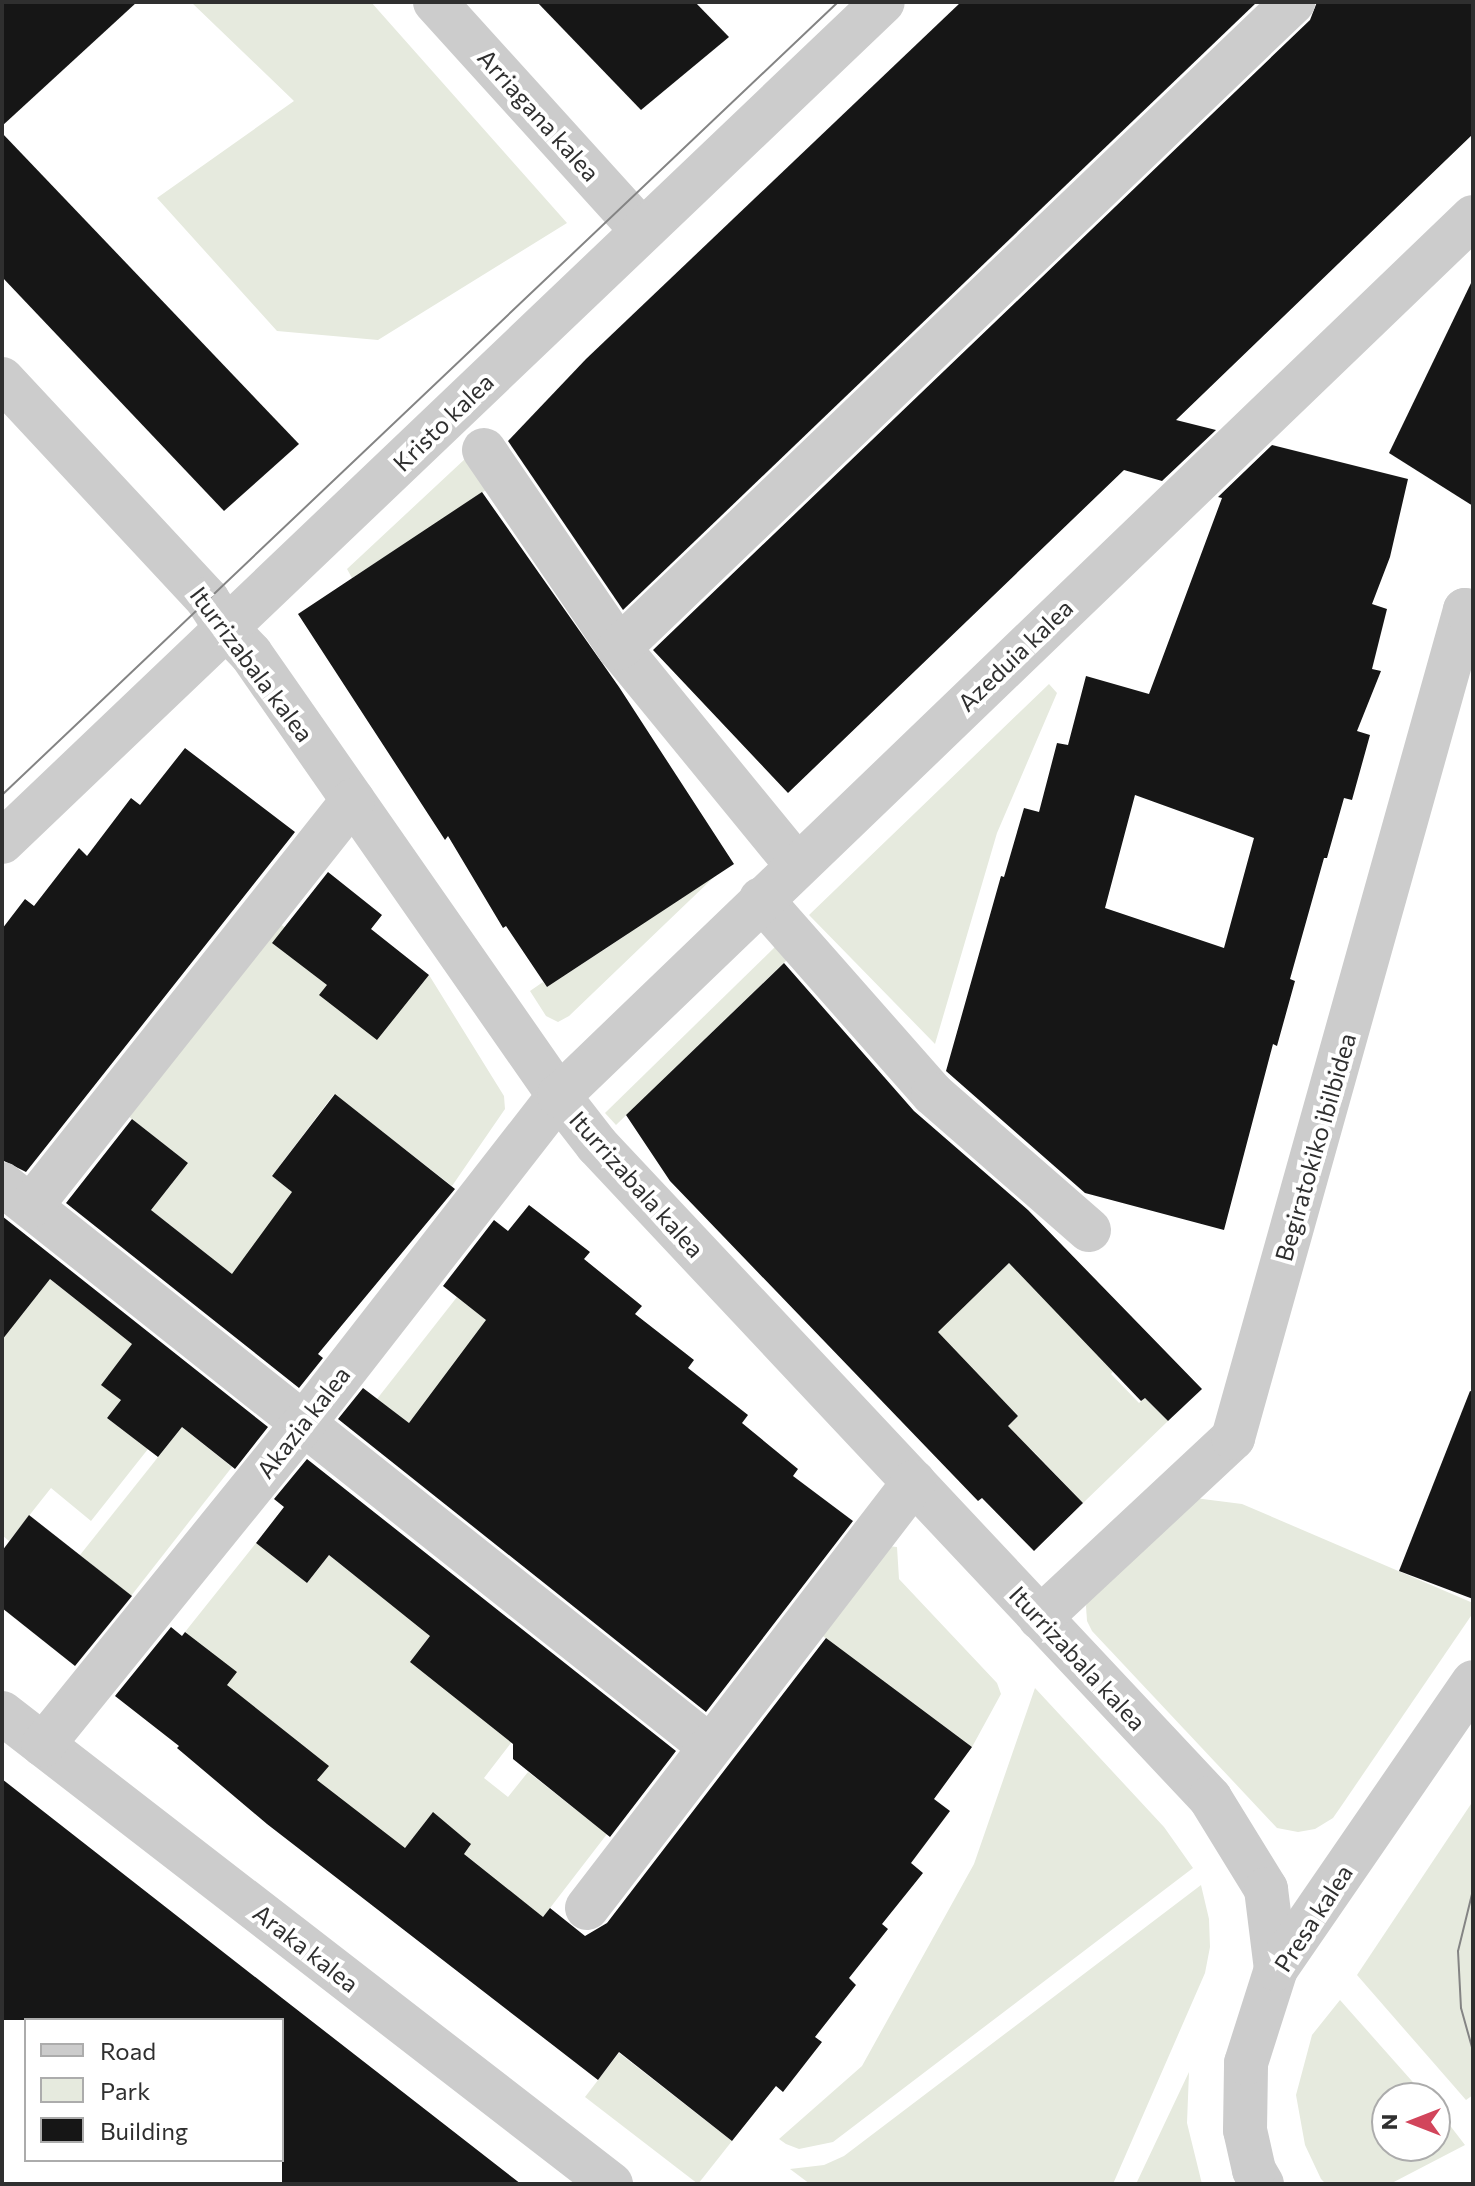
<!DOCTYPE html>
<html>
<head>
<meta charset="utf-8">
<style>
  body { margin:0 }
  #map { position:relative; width:1475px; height:2186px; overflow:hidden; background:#fff; font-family:Commissioner,sans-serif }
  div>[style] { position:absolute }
  .green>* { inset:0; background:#e6eade }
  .building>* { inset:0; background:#161616 }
  .minor>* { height:44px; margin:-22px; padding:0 22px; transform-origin:22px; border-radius:22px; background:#ccc }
  .tram>* { height:2px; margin:-1px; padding:0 1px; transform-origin:1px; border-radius:1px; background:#848484 }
  span { translate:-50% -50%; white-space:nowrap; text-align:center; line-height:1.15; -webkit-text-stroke:8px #fff; paint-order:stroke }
  .street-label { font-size:24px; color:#2f2f2f }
  .frame { position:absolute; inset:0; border:4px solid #2f2f2f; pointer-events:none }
  .legend { position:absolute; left:24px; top:2018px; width:260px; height:144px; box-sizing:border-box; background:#fff; border:2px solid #acacac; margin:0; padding:10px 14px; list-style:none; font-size:24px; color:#2f2f2f }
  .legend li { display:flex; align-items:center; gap:16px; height:40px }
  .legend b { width:40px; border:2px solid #acacac }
  .north { position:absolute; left:1371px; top:2082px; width:80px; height:80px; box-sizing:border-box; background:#fff; border:2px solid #acacac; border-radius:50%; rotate:270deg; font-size:22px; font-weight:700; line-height:32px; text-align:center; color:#2f2f2f }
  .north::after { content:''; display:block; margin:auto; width:28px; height:36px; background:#d2455b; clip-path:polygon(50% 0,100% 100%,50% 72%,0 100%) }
</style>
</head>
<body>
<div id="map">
  <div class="green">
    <div style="clip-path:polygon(191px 2px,371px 2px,567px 223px,378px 340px,277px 331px,157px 198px,294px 101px)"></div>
    <div style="clip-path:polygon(466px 458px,489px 488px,429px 528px,714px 877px,569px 1016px,558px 1022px,546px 1016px,530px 991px,543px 982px,547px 987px,628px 934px,389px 554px,352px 578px,347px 569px)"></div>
    <div style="clip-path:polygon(1049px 684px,1057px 693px,997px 833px,935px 1044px,809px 915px)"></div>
    <div style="clip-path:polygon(279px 923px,309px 946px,327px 985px,377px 1039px,429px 975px,504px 1096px,505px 1109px,452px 1186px,334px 1094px,272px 1176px,292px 1192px,251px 1321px,208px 1255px,151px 1210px,188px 1163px,128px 1116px)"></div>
    <div style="clip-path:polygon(778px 944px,788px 959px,616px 1125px,605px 1113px)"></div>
    <div style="clip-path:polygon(1009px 1263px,1115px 1369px,1111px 1374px,1139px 1403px,1145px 1398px,1168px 1421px,1083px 1503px,1032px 1450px,1005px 1429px,1018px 1416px,990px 1387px,927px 1342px)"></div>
    <div style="clip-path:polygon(50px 1279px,132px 1344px,121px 1400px,107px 1418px,148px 1449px,91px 1521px,51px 1488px,9px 1541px,2px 1535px,2px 1340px)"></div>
    <div style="clip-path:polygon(457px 1297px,517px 1344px,409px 1423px,377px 1399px)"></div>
    <div style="clip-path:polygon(182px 1427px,232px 1467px,131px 1596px,80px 1555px)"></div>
    <div style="clip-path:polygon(1187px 1497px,1242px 1504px,1473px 1603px,1473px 1613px,1342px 1805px,1333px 1818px,1315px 1829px,1298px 1832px,1277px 1828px,1092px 1631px,1087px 1621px,1086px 1606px,1092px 1590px)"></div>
    <div style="clip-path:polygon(256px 1543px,307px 1583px,329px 1555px,379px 1595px,547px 1696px,484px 1778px,508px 1797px,528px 1772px,607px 1834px,520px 1947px,478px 1865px,425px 1823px,396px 1860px,311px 1788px,328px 1766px,226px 1685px,185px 1632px)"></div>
    <div style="clip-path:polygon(888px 1546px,897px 1547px,899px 1579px,997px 1683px,1001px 1694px,972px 1747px,816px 1631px)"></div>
    <div style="clip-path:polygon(1035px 1688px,1164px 1827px,1193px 1868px,833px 2142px,799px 2149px,786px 2144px,779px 2139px,862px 2066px,974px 1864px)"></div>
    <div style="clip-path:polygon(1473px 1801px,1473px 2095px,1466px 2100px,1357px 1975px)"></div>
    <div style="clip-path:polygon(1201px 1885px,1209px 1919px,1210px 1947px,1205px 1973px,1113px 2184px,810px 2184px,790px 2169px,824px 2165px,844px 2156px)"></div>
    <div style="clip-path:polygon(1340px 2000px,1427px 2098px,1387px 2098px,1387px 2146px,1435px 2146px,1435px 2106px,1465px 2145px,1390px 2184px,1326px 2184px,1321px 2179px,1305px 2145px,1296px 2095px,1312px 2035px)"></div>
    <div style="clip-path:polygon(619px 2053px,732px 2141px,698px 2184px,585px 2097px)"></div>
    <div style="clip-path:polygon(1189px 2072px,1187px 2123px,1202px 2184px,1136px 2184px)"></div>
  </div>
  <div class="building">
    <div style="clip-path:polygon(2px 2px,137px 2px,2px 126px)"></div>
    <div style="clip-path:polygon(537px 2px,695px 2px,729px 37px,641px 110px)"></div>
    <div style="clip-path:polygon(961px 2px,1257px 2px,623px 610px,508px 441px,586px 359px)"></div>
    <div style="clip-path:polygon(1317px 2px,1473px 2px,1473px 134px,1176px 420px,1216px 430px,1162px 481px,1124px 470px,788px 793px,653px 650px,1310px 20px)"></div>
    <div style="clip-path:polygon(2px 133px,299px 444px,224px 511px,2px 277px)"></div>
    <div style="clip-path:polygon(1473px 279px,1473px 506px,1389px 453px)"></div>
    <div style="clip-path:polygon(evenodd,1272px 445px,1408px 479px,1390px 557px,1372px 604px,1387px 609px,1372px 669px,1381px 671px,1357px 731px,1370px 735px,1352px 800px,1344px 798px,1327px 858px,1324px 858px,1290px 979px,1295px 981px,1277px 1046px,1273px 1044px,1224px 1230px,1085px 1193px,946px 1071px,1001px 876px,1004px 877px,1024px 808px,1039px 812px,1057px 743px,1068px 745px,1086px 676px,1149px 694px,1222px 498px,1218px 497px,1272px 445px,1135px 795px,1254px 838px,1224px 948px,1105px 908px,1135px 795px)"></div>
    <div style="clip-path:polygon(482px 492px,619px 687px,734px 864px,547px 987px,506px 926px,503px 928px,448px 836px,445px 840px,298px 614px)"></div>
    <div style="clip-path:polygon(185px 748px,295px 832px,26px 1172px,2px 1160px,2px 929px,25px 899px,34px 906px,79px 848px,87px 856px,131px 798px,140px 805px)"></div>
    <div style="clip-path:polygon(328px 872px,382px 915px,371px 929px,429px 975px,377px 1040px,319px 995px,327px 985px,272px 943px)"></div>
    <div style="clip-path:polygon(784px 963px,914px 1111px,1028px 1210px,1202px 1389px,1168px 1421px,1145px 1398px,1141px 1401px,1009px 1263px,938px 1332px,1018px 1416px,1008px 1426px,1083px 1503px,1034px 1551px,982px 1498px,978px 1501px,670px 1181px,626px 1115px)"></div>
    <div style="clip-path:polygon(335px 1094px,455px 1189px,318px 1354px,323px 1358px,299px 1388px,66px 1203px,132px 1119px,188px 1163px,151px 1210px,232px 1274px,292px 1192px,272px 1176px)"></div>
    <div style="clip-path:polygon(529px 1205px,590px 1252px,584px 1259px,642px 1306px,635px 1314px,694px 1360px,688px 1368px,748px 1415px,742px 1423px,798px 1469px,793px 1476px,853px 1521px,706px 1712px,338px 1419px,363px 1388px,409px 1423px,486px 1320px,443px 1286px,494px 1220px,508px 1231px)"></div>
    <div style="clip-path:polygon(2px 1216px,268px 1427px,235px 1469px,182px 1427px,158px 1457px,107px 1418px,121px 1400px,101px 1385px,132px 1344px,50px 1279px,2px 1340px)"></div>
    <div style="clip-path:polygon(1470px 1391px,1473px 1392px,1473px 1599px,1399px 1571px)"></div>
    <div style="clip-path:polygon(307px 1459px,676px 1751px,610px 1837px,513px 1759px,513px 1744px,410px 1662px,430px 1636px,329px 1555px,307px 1583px,256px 1543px,284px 1507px,274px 1499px)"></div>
    <div style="clip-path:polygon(29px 1515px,132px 1596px,75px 1666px,2px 1608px,2px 1551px)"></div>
    <div style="clip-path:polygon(171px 1627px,182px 1636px,185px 1632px,237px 1672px,227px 1685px,329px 1766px,317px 1780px,405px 1848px,433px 1812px,471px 1844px,464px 1854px,543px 1917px,550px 1908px,585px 1936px,607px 1923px,826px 1638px,972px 1747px,934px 1799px,950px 1811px,911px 1863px,923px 1873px,882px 1924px,888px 1929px,849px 1978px,856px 1985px,815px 2037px,822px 2042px,783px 2092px,776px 2086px,732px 2141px,619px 2052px,598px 2080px,267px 1824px,177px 1748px,179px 1746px,115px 1696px)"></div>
    <div style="clip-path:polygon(2px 1779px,282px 1998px,521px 2184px,282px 2184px,282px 2020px,2px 2020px)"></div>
  </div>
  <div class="minor">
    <div style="left:435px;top:2px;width:308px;rotate:47.8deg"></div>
    <div style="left:2px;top:379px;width:301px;rotate:47deg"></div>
    <div style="left:207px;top:599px;width:33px;rotate:57deg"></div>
    <div style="left:225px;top:627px;width:37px;rotate:46deg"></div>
    <div style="left:251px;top:654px;width:539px;rotate:55.13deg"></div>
    <div style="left:559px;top:1096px;width:62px;rotate:52.2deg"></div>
    <div style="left:597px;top:1145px;width:896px;rotate:46.81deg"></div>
    <div style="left:1210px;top:1798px;width:107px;rotate:58.4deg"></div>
    <div style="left:1266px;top:1889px;width:81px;rotate:82.9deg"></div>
    <div style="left:484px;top:450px;width:240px;rotate:55.7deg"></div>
    <div style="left:619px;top:648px;width:279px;rotate:50.7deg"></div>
    <div style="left:619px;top:648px;width:934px;rotate:-43.78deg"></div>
    <div style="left:2px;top:842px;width:1217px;rotate:-43.64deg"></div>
    <div style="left:761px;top:899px;width:260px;rotate:48.6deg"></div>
    <div style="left:933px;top:1094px;width:207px;rotate:41.1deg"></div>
    <div style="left:2px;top:1184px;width:902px;rotate:38.47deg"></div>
    <div style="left:31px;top:1206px;width:518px;rotate:-51.58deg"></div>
    <div style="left:1040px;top:1618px;width:264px;rotate:-43deg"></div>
    <div style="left:1233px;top:1438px;width:860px;rotate:-74.35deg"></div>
    <div style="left:1465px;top:610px;width:8px;rotate:14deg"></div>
    <div style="left:2px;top:1713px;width:770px;rotate:37.72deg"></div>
    <div style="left:43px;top:1745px;width:414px;rotate:-51deg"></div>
    <div style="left:304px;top:1423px;width:415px;rotate:-52.1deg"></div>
    <div style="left:559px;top:1096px;width:1268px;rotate:-43.88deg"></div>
    <div style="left:587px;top:1908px;width:537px;rotate:-52.49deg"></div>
    <div style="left:1262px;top:2184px;width:16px;rotate:-120deg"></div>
    <div style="left:1254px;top:2170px;width:41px;rotate:-102.7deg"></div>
    <div style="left:1245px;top:2130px;width:67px;rotate:-89.1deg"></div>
    <div style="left:1246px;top:2063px;width:99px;rotate:-72.3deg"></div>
    <div style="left:1276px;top:1969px;width:348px;rotate:-55.5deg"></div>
  </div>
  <div class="tram">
    <div style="left:2px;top:795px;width:1152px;rotate:-43.49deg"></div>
    <div style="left:1473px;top:1890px;width:63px;rotate:103.8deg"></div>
    <div style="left:1458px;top:1951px;width:57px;rotate:87deg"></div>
    <div style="left:1461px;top:2008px;width:45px;rotate:74.4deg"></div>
  </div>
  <div class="street-label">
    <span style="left:539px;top:115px;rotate:48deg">Arriagana kalea</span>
    <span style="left:443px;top:422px;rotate:-44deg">Kristo kalea</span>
    <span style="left:1015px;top:655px;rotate:-44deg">Azeduia kalea</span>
    <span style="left:252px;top:664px;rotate:53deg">Iturrizabala kalea</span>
    <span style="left:1315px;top:1147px;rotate:-74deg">Begiratokiko ibilbidea</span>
    <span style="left:637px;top:1184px;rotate:48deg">Iturrizabala kalea</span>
    <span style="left:303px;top:1422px;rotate:-52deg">Akazia kalea</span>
    <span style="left:1078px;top:1658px;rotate:47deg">Iturrizabala kalea</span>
    <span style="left:1313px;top:1918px;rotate:-57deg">Presa kalea</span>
    <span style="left:306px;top:1948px;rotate:38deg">Araka kalea</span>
  </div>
  <div class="frame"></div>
  <ul class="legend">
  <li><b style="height:10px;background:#ccc"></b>Road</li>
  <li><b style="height:22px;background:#e6eade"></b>Park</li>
  <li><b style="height:22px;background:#161616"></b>Building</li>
  </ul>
  <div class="north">N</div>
</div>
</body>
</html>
